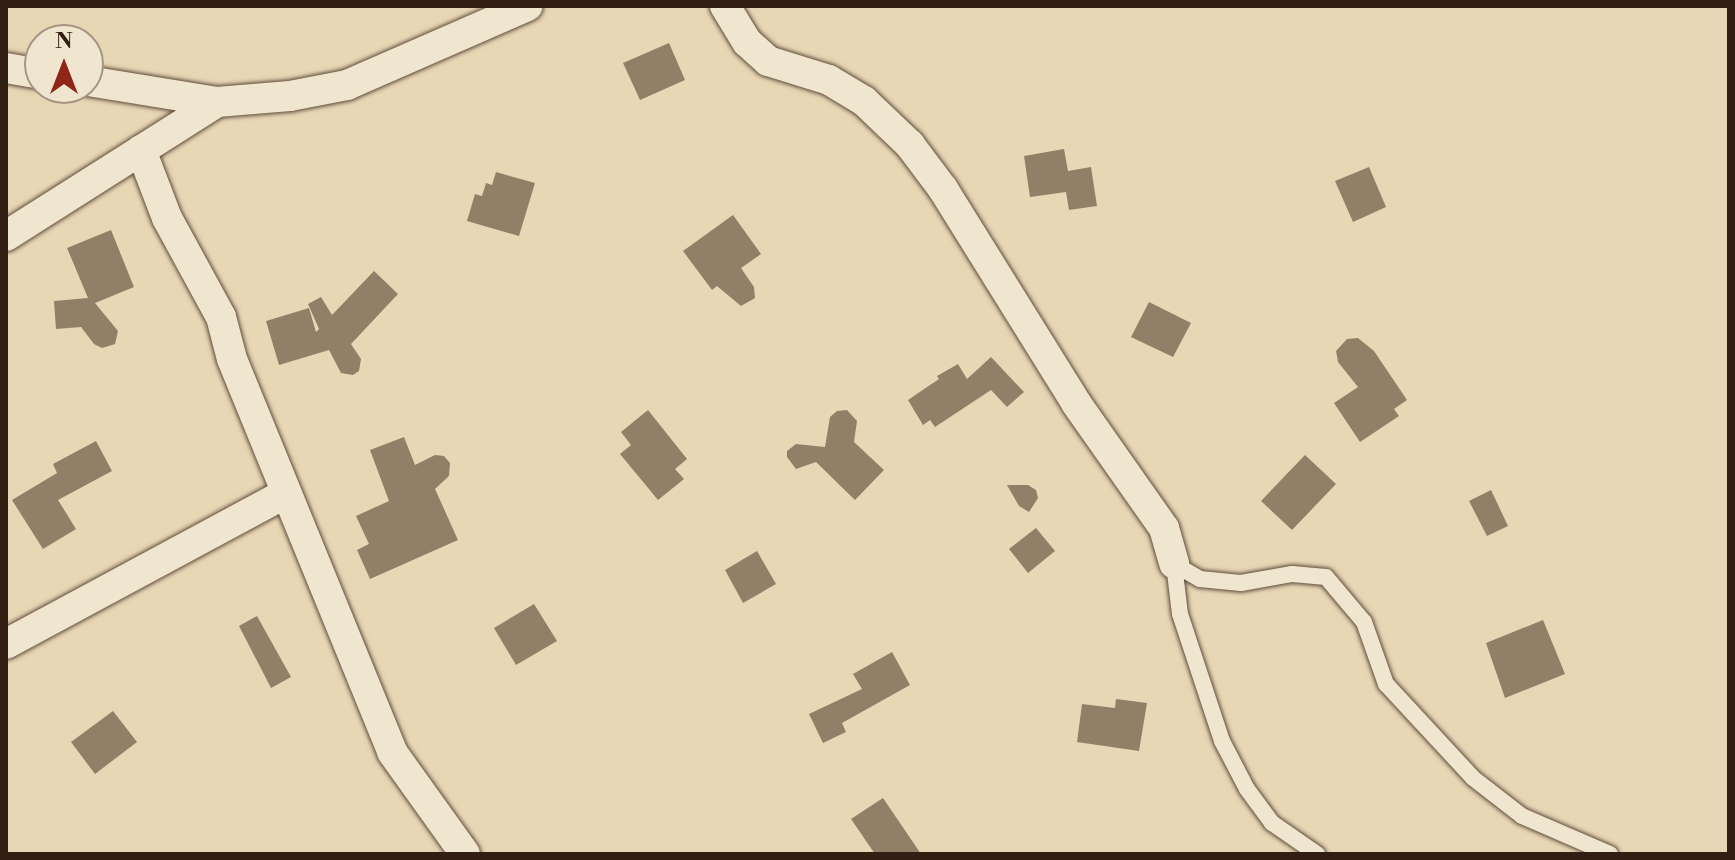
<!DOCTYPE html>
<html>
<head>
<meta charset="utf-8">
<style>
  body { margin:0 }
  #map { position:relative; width:1735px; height:860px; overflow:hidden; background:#e8d7b5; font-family:"Libre Bodoni",serif }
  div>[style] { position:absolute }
  .building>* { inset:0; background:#917f67 }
  .roads { filter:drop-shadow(0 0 2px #604d3c) drop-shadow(0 0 2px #604d3c) }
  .service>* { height:16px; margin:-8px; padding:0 8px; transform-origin:8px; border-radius:8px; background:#f0e5cf }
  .minor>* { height:30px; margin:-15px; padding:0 15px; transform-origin:15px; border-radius:15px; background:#f0e5cf }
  span { translate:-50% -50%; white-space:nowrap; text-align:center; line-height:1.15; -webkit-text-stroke:6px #f0e5cf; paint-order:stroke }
  .frame { position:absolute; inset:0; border:8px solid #321f13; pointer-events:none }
  .north { position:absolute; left:24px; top:24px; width:80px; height:80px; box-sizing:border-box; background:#f0e5cf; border:2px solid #a49684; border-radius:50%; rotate:0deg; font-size:22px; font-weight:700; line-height:32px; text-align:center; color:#321f13 }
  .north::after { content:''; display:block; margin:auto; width:28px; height:36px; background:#8f2418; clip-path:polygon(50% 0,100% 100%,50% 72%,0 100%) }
</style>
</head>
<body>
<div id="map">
  <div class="building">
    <div style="clip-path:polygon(669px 43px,685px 80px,640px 100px,623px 63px)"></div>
    <div style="clip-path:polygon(1064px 149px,1068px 171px,1091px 167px,1097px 206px,1069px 210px,1066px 192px,1030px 197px,1024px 156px)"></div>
    <div style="clip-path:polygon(1369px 167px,1386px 207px,1353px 222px,1335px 181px)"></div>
    <div style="clip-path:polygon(496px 172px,535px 183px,519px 236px,467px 221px,475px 194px,482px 196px,486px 183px,492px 185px)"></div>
    <div style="clip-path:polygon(733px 215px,761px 254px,741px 268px,754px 287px,755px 298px,741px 306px,717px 286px,712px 290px,683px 251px)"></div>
    <div style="clip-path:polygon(111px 230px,134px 287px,95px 303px,118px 331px,115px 344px,102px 348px,94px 344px,81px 327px,56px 329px,54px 301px,88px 298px,67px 248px)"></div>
    <div style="clip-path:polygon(374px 271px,398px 294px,351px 344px,361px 359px,359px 371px,353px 375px,341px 373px,329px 350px,279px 365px,266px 321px,309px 308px,316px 332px,319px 329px,308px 304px,321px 297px,332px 315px)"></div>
    <div style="clip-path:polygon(1149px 302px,1191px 323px,1173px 357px,1131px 337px)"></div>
    <div style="clip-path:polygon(1358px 338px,1374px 351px,1407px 400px,1394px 409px,1399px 416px,1360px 442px,1334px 403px,1358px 387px,1338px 362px,1336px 351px,1347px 339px)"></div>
    <div style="clip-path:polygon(991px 357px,1024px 392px,1007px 407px,991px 390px,935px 427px,930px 420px,923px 425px,908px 400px,939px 379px,937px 376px,958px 364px,967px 379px)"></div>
    <div style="clip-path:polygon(648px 410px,687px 459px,675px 469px,684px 479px,658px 500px,620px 454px,631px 445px,621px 432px)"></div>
    <div style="clip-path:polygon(847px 410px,857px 421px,854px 442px,884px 470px,855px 500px,816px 462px,796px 469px,787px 457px,787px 451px,796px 444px,825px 447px,830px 417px,837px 411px)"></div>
    <div style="clip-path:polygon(404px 437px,415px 465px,435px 455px,444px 456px,450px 463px,449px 476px,435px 489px,458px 540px,370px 579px,357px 550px,369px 544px,356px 516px,389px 501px,370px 450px)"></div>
    <div style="clip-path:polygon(96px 441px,112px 471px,58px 500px,76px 529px,43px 549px,12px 500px,57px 473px,53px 464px)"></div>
    <div style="clip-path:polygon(1305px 455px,1336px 484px,1292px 530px,1261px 501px)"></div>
    <div style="clip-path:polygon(1007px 485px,1028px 485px,1036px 490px,1038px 498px,1029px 512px,1019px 506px)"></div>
    <div style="clip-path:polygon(1491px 490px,1508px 526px,1487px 536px,1469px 501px)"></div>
    <div style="clip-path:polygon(1036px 528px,1055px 551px,1028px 573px,1009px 549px)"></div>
    <div style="clip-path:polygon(757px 551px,776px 584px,743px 603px,725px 570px)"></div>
    <div style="clip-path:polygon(534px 604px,557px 641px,516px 665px,494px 628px)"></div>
    <div style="clip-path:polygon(257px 616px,291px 677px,271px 688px,239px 626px)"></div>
    <div style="clip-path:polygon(1543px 620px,1565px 674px,1505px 698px,1486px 643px)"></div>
    <div style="clip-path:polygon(892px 652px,910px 685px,842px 723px,846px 732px,823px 743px,809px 714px,862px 689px,853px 674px)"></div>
    <div style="clip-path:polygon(1116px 699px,1147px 703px,1139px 751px,1077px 742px,1082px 704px,1115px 708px)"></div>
    <div style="clip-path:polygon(113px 711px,137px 742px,95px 774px,71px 742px)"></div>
    <div style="clip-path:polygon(883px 798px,921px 854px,875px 854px,851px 819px)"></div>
  </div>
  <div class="roads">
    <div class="service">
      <div style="left:1174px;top:564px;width:30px;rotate:30deg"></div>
      <div style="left:1200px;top:579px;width:41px;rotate:5.6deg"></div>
      <div style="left:1241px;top:583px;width:52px;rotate:-10deg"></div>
      <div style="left:1292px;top:574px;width:34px;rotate:5deg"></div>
      <div style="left:1326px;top:577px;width:59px;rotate:49.8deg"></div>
      <div style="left:1364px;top:622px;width:66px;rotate:70.5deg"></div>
      <div style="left:1386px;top:684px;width:128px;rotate:47.2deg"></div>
      <div style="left:1473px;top:778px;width:62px;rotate:37.8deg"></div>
      <div style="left:1522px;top:816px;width:96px;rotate:23.4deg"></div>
      <div style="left:1174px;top:564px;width:50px;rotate:83.2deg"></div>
      <div style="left:1180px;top:614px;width:134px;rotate:71.7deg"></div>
      <div style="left:1222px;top:741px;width:54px;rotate:62.5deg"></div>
      <div style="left:1247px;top:789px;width:42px;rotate:53.7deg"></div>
      <div style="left:1272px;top:823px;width:55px;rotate:34.6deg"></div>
    </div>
    <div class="minor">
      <div style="left:725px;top:6px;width:42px;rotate:58.6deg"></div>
      <div style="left:747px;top:42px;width:28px;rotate:42deg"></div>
      <div style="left:768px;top:61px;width:64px;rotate:17.3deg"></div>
      <div style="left:829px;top:80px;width:41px;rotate:31deg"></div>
      <div style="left:864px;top:101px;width:64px;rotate:43.7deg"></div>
      <div style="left:910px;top:145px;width:55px;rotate:53.1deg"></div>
      <div style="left:943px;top:189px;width:252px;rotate:58.1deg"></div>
      <div style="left:1076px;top:403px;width:153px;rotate:54.9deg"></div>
      <div style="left:1164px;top:528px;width:37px;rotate:74deg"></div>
      <div style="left:6px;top:68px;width:35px;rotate:10deg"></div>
      <div style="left:88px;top:81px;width:131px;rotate:9.2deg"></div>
      <div style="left:217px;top:102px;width:73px;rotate:-4.7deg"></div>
      <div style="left:290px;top:96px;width:58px;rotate:-10.9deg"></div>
      <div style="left:347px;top:85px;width:197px;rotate:-23.6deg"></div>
      <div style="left:141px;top:150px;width:73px;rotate:69.1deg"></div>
      <div style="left:167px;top:218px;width:113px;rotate:61.4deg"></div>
      <div style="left:221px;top:317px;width:43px;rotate:75.3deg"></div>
      <div style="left:232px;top:359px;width:424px;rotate:67.8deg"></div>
      <div style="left:392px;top:752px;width:125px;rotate:54.4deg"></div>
      <div style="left:6px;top:236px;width:250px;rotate:-32.4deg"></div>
      <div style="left:6px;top:644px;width:318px;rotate:-28.3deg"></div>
    </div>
  </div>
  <div class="frame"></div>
  <div class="north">N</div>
</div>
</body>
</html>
